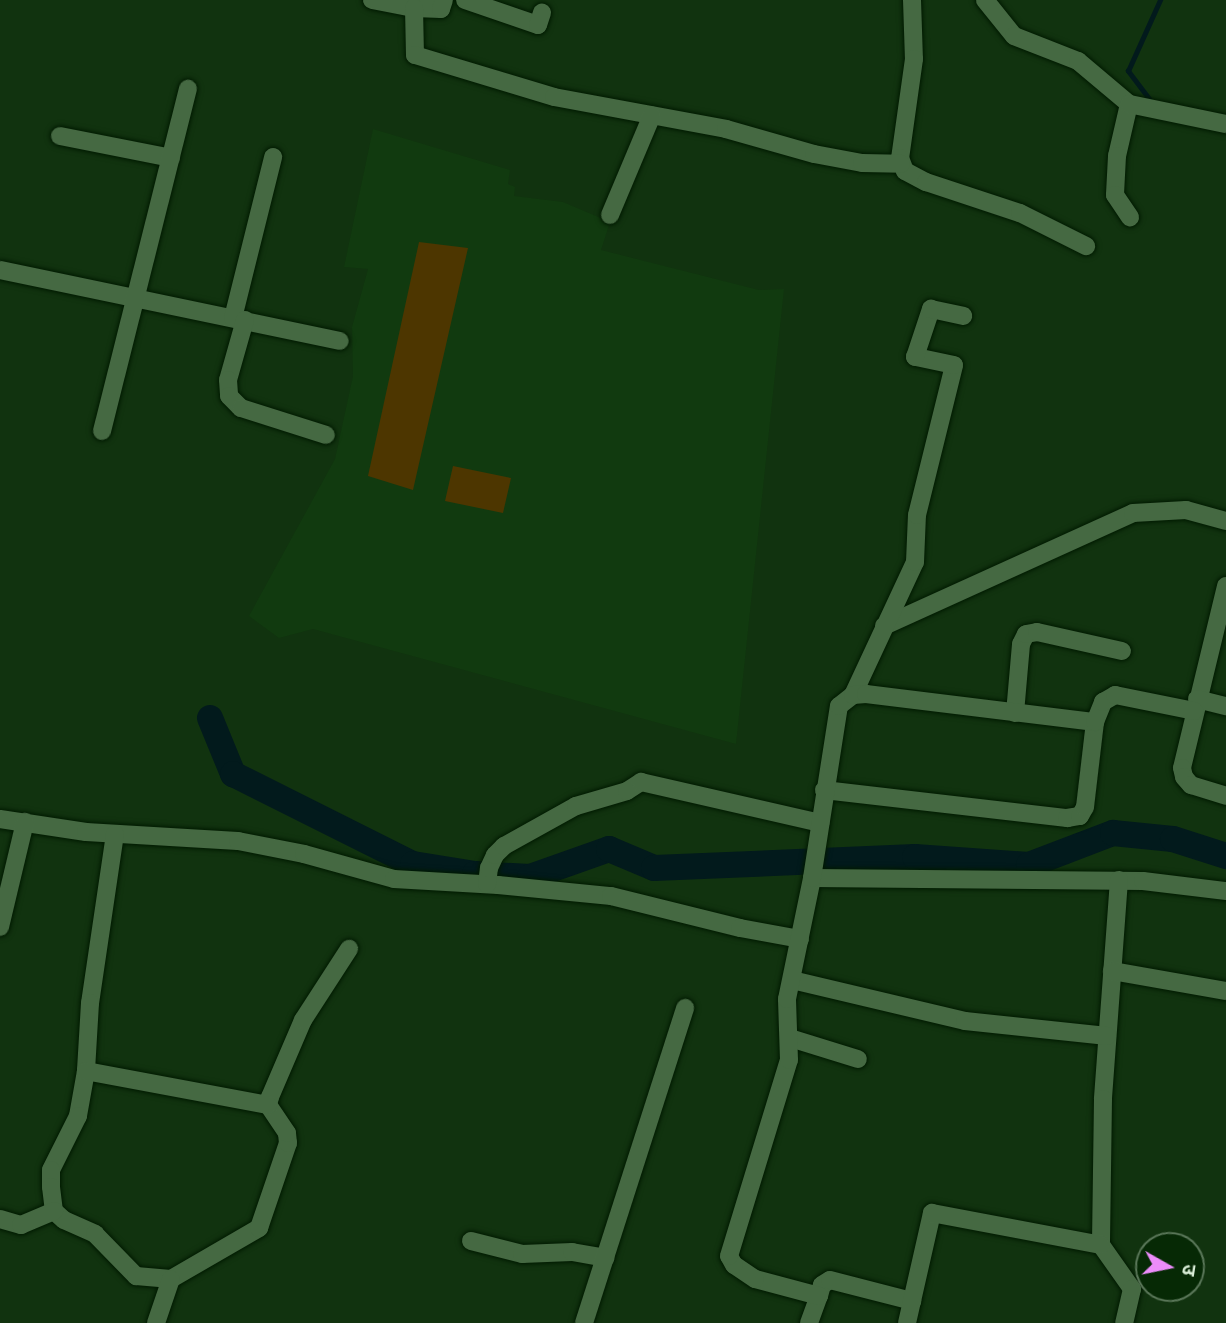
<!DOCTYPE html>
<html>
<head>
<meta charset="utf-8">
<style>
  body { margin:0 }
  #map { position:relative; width:1226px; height:1323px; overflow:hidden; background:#11330f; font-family:Helvetica,"Noto Sans Devanagari",sans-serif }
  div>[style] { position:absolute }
  .built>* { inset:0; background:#113a0f }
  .green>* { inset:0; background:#4d3600 }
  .stream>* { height:4.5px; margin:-2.25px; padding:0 2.25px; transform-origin:2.25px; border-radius:2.25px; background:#021a1c }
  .river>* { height:26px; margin:-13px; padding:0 13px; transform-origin:13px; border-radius:13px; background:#021a1c }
  .roads { filter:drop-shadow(0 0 2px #001a00) drop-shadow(0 0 2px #001a00) }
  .street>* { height:18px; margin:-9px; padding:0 9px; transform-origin:9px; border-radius:9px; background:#456942 }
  span { translate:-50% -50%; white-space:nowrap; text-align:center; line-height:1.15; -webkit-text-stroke:7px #062905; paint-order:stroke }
  .north { position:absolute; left:1135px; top:1232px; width:70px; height:70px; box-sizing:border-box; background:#062905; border:2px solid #5a7759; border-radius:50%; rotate:99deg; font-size:19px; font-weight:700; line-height:28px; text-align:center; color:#d9edd7 }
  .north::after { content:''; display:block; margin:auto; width:24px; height:32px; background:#ec8cfa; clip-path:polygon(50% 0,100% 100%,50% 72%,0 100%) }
</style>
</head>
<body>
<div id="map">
  <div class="built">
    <div style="clip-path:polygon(373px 129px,510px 170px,508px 184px,515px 187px,514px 196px,563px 202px,610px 222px,601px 250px,759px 290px,784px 289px,736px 744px,313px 629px,279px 638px,249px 616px,335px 459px,353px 376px,352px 327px,368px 269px,344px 267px)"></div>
  </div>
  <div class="green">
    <div style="clip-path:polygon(419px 242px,468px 248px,413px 490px,368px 476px)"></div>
    <div style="clip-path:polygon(453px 466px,511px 478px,503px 513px,445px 501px)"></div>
  </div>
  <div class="stream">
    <div style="left:1152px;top:103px;width:40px;rotate:-127deg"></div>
    <div style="left:1128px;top:71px;width:78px;rotate:-65.7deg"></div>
  </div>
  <div class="river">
    <div style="left:210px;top:718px;width:61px;rotate:67.7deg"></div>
    <div style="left:233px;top:774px;width:201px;rotate:26.6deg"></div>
    <div style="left:413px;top:864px;width:63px;rotate:9.2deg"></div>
    <div style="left:475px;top:874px;width:55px;rotate:3.1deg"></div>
    <div style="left:530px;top:877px;width:84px;rotate:-19.5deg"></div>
    <div style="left:609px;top:849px;width:49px;rotate:22.9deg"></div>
    <div style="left:654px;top:868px;width:261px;rotate:-2.4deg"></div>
    <div style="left:915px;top:857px;width:114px;rotate:4deg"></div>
    <div style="left:1029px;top:865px;width:90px;rotate:-20.9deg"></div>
    <div style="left:1113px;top:833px;width:60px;rotate:5.7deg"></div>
    <div style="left:1173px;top:839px;width:56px;rotate:17.8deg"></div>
  </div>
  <div class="roads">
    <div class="street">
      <div style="left:372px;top:0;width:43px;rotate:10.8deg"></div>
      <div style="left:414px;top:8px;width:27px;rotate:2deg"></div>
      <div style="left:441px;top:9px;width:9px;rotate:-72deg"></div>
      <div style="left:465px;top:0;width:77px;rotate:18.9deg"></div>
      <div style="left:538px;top:25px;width:13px;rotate:-72deg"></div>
      <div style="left:912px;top:0;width:59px;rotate:88.1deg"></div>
      <div style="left:914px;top:59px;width:100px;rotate:98deg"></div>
      <div style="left:900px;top:158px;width:14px;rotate:69deg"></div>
      <div style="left:905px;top:171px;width:24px;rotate:28deg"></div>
      <div style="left:926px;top:182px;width:99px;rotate:18.3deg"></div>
      <div style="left:1020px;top:213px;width:74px;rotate:26.6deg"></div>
      <div style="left:985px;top:0;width:46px;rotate:51.1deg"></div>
      <div style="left:1014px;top:36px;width:69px;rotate:21.3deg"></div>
      <div style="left:1078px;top:61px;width:67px;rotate:40.1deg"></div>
      <div style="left:1129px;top:104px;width:53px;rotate:103deg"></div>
      <div style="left:1117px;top:156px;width:39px;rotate:93deg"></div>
      <div style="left:1115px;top:195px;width:27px;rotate:56deg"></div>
      <div style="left:414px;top:8px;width:47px;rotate:88.8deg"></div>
      <div style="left:415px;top:55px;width:145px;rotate:16.8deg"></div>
      <div style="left:554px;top:97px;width:175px;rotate:10.5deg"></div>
      <div style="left:726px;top:129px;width:91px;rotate:15.9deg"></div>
      <div style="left:814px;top:154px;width:49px;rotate:10.6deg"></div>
      <div style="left:862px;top:163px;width:39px;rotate:1deg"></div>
      <div style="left:1129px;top:104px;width:99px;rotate:11.7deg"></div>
      <div style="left:60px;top:136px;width:113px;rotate:11.2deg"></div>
      <div style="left:610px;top:215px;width:108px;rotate:-67.2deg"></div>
      <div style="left:0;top:270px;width:347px;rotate:11.8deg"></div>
      <div style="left:233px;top:318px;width:166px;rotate:-76deg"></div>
      <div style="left:245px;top:320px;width:62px;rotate:105.8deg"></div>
      <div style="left:228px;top:380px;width:16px;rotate:86deg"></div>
      <div style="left:229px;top:396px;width:17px;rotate:45deg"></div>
      <div style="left:241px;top:408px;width:89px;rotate:17.6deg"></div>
      <div style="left:102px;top:431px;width:353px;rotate:-75.9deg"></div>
      <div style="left:1226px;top:586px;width:187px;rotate:103.6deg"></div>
      <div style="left:1182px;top:768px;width:9px;rotate:77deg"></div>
      <div style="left:1184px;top:777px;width:11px;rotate:49deg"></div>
      <div style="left:1191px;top:785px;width:37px;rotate:17deg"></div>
      <div style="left:884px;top:626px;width:273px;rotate:-24.4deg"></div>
      <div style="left:1133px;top:513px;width:53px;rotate:-3.2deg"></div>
      <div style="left:1186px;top:510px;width:41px;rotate:15.4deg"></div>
      <div style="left:853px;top:695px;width:147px;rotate:-65deg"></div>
      <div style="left:915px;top:562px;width:47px;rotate:-87.6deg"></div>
      <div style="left:917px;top:515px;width:154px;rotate:-76.1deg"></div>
      <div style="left:954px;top:365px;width:40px;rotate:-168deg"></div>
      <div style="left:915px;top:357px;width:51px;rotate:-71.6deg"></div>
      <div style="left:931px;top:309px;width:33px;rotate:12deg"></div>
      <div style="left:1197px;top:699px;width:30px;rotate:14deg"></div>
      <div style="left:1015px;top:713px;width:69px;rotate:-85deg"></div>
      <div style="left:1021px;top:644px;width:11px;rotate:-63deg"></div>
      <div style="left:1026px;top:634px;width:11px;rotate:-10deg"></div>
      <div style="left:1037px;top:632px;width:87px;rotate:12.6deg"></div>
      <div style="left:824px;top:790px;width:245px;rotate:6.6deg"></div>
      <div style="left:1067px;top:818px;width:13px;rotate:-9deg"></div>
      <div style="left:1080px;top:816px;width:10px;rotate:-61deg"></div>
      <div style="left:1085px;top:807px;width:86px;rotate:-83.3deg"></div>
      <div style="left:0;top:819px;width:87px;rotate:8.6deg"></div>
      <div style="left:86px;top:832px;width:152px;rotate:3.4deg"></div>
      <div style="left:238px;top:841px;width:67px;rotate:11.1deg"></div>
      <div style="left:304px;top:854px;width:93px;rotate:15.5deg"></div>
      <div style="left:394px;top:879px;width:104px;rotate:3.3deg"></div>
      <div style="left:498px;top:885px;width:114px;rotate:5.6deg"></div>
      <div style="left:611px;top:896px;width:133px;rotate:13.9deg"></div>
      <div style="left:740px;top:928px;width:61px;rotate:10.4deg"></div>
      <div style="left:115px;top:834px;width:171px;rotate:98.4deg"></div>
      <div style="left:90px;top:1003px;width:68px;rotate:93.4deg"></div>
      <div style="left:86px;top:1071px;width:46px;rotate:100.1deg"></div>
      <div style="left:78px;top:1116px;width:60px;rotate:116.6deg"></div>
      <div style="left:51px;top:1170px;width:17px;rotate:90deg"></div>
      <div style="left:51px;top:1187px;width:24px;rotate:83deg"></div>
      <div style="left:54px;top:1211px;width:13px;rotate:42deg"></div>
      <div style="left:64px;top:1220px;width:34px;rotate:24deg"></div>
      <div style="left:95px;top:1234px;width:59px;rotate:45.7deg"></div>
      <div style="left:136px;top:1276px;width:35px;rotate:5deg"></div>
      <div style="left:171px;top:1279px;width:102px;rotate:-30.1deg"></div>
      <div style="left:259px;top:1228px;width:90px;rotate:-71.2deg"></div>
      <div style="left:288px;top:1143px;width:10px;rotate:-96deg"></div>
      <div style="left:287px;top:1133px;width:34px;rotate:-124deg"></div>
      <div style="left:268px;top:1105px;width:8px;rotate:-76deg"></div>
      <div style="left:270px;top:1097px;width:84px;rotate:-66.8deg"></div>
      <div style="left:303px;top:1020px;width:85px;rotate:-57.1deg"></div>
      <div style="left:812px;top:878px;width:331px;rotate:0.5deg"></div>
      <div style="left:1143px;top:881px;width:84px;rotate:6.9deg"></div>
      <div style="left:1119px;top:880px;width:220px;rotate:94.2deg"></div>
      <div style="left:1103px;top:1099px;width:146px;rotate:90.8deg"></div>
      <div style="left:1101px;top:1245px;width:54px;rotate:54.8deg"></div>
      <div style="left:1132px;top:1289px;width:35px;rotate:103deg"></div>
      <div style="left:487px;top:884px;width:16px;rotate:-83deg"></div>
      <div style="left:489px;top:868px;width:14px;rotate:-65deg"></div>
      <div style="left:495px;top:855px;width:13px;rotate:-45deg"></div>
      <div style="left:504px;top:846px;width:82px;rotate:-29.1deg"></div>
      <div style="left:576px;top:806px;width:53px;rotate:-16.4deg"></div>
      <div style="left:627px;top:791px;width:17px;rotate:-33deg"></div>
      <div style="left:641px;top:782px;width:184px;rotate:12.9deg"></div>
      <div style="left:0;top:927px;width:108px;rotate:-76.6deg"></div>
      <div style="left:1112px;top:971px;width:116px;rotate:10deg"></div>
      <div style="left:792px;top:980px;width:178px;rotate:13.3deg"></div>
      <div style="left:965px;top:1021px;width:143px;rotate:6deg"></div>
      <div style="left:790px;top:1038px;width:71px;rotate:17.2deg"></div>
      <div style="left:86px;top:1071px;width:185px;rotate:10.6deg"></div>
      <div style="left:0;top:1219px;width:22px;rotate:16deg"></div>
      <div style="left:21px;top:1225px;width:36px;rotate:-23deg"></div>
      <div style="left:471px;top:1241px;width:53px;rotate:14.3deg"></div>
      <div style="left:522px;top:1254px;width:50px;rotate:-2.3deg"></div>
      <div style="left:572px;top:1252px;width:34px;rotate:10deg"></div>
      <div style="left:819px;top:1296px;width:11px;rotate:-75deg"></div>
      <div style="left:822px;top:1285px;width:9px;rotate:-32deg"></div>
      <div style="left:830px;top:1280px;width:85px;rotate:14.4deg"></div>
      <div style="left:156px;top:1323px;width:46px;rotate:-71.2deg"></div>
      <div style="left:584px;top:1323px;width:331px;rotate:-72.2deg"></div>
      <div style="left:809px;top:1323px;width:29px;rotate:-70deg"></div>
      <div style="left:819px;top:1296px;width:66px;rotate:-165.1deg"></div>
      <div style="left:755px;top:1279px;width:25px;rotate:-146deg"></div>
      <div style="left:734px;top:1265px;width:10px;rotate:-119deg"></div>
      <div style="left:729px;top:1256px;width:205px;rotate:-73deg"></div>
      <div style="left:789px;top:1060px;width:61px;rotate:-91.9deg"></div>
      <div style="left:787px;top:999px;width:124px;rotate:-78.3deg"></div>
      <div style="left:812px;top:878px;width:174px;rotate:-81.1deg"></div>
      <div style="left:839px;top:706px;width:18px;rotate:-38deg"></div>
      <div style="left:853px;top:695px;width:13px;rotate:-4deg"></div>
      <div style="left:866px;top:694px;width:231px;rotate:7deg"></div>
      <div style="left:1095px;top:722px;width:22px;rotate:-68deg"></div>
      <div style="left:1103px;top:702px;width:14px;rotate:-30deg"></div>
      <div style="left:1115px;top:695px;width:81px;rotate:11.4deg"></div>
      <div style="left:907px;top:1323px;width:113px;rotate:-77.2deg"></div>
      <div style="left:932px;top:1213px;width:172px;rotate:10.7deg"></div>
    </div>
  </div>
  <div class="north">उ</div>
</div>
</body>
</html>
